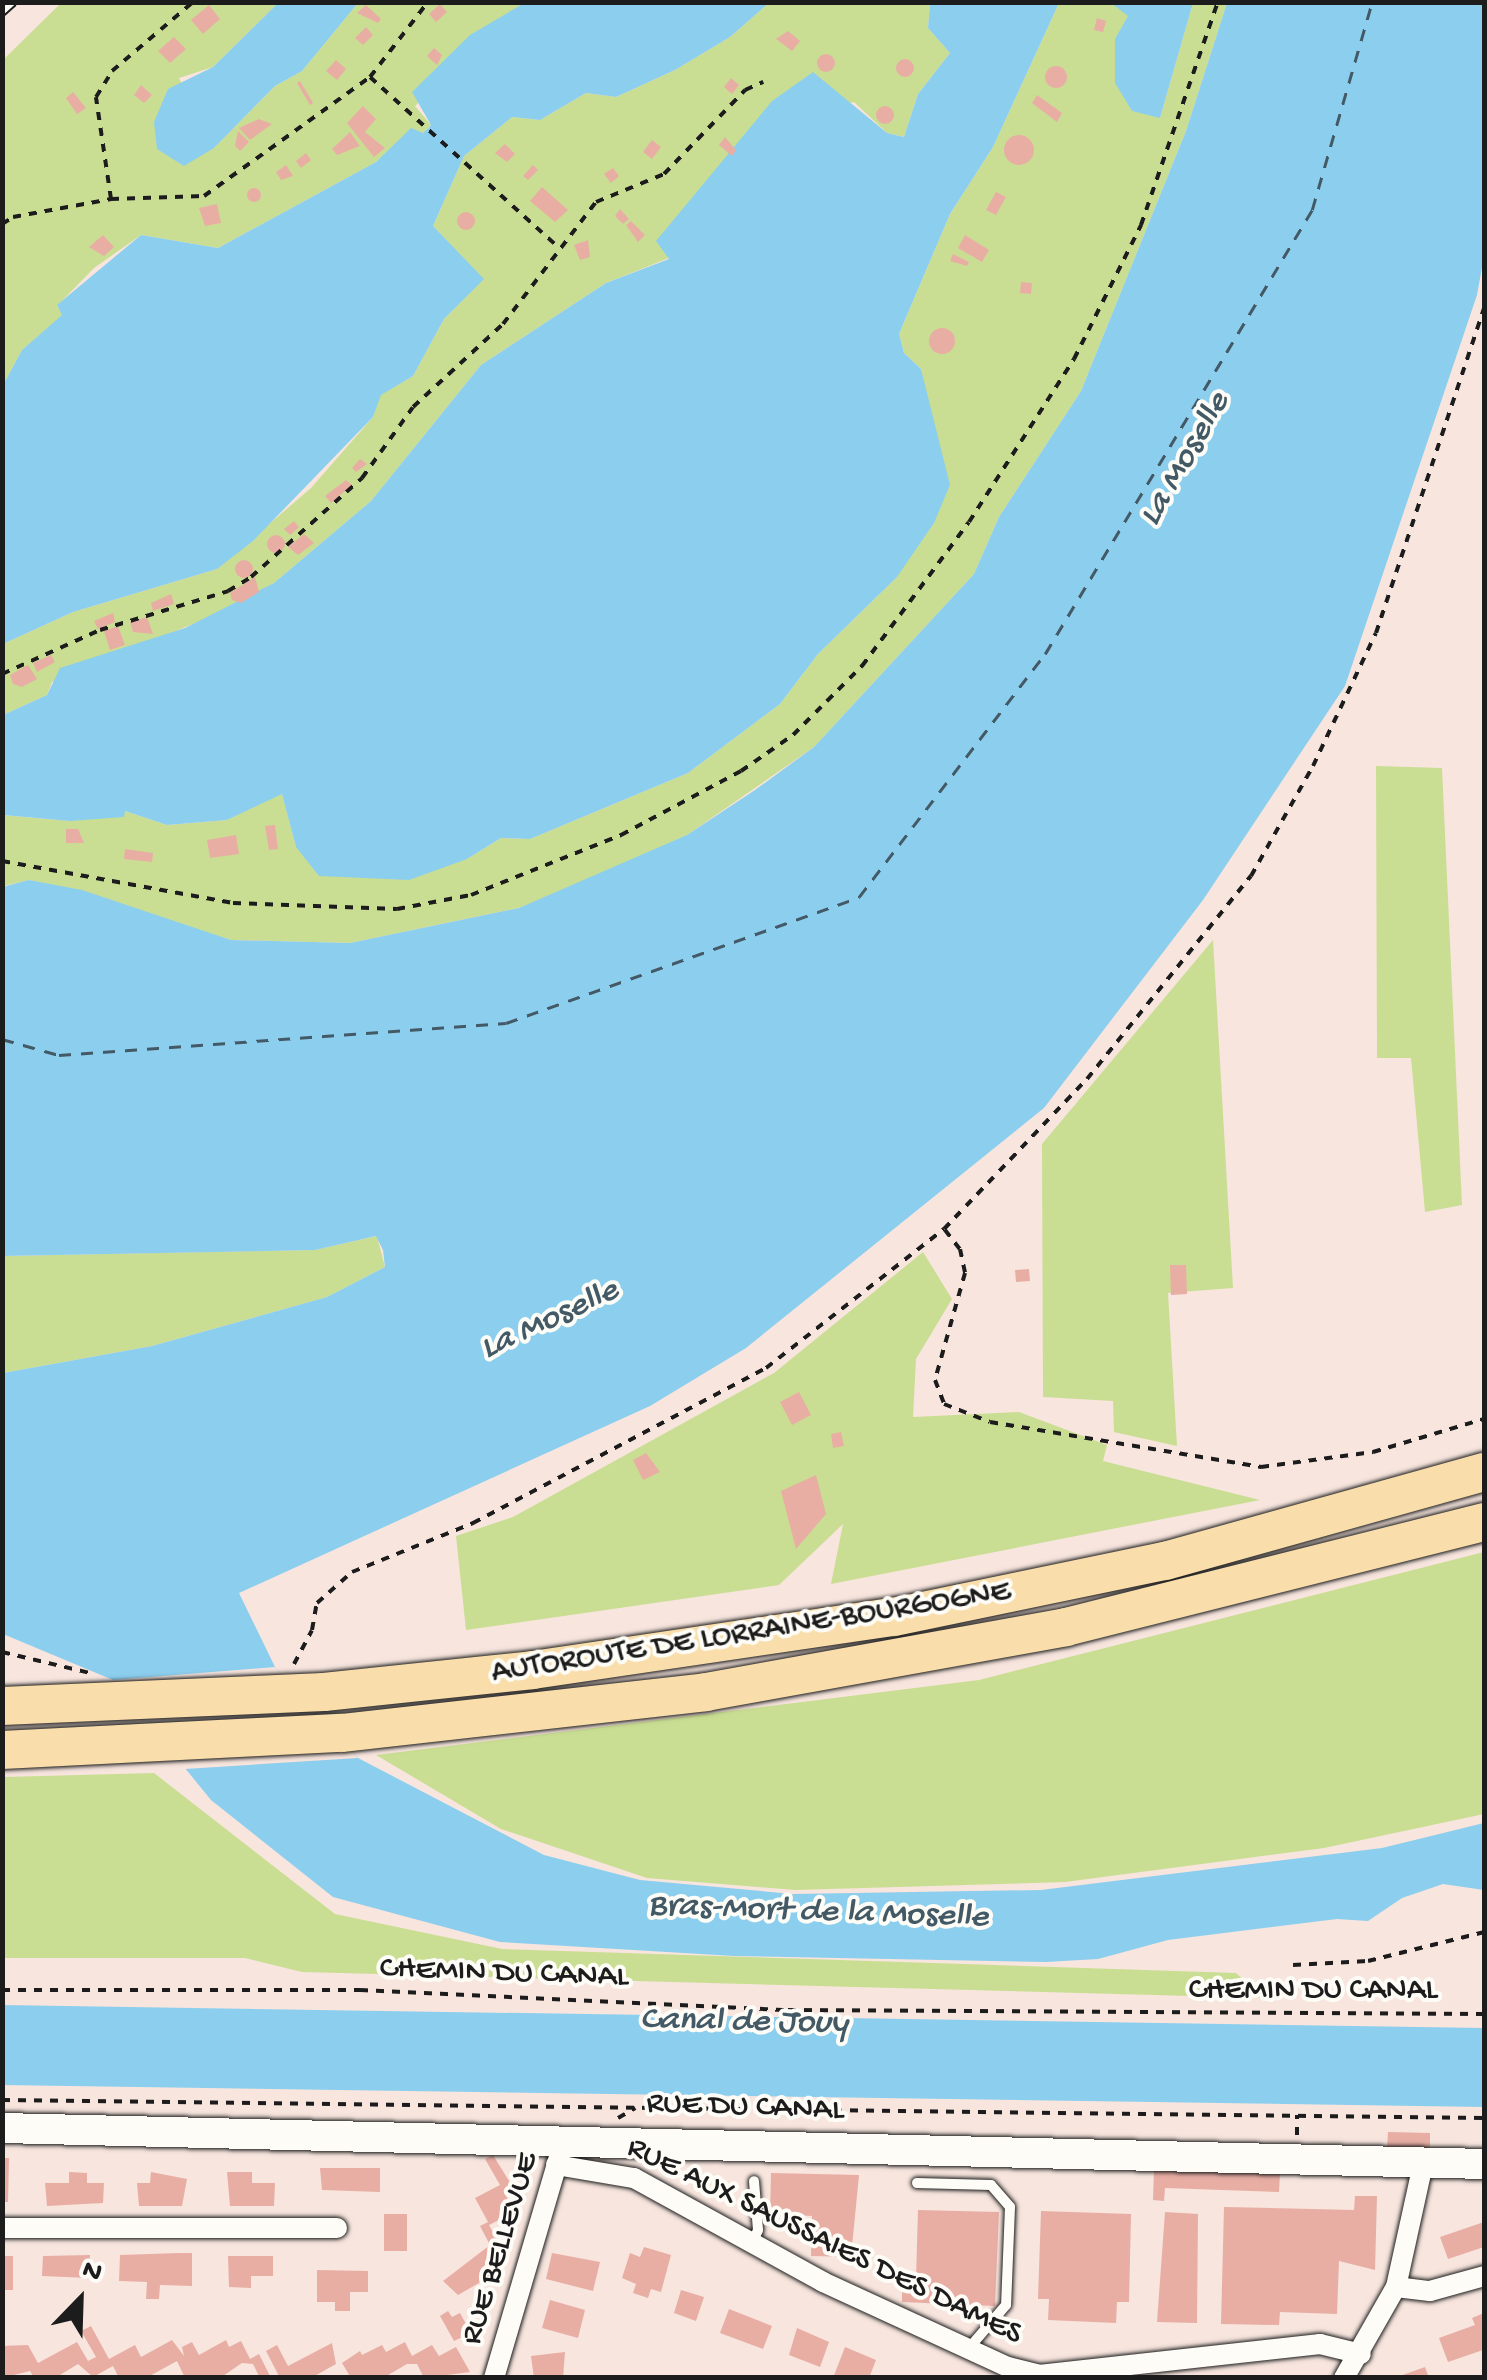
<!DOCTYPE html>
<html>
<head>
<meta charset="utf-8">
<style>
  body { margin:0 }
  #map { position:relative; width:1487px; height:2380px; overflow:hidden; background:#f7e5de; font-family:"Gochi Hand",sans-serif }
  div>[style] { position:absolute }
  .green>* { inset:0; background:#cade93 }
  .water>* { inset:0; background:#8cceee }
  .pier>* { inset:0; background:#f7e5de }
  .ferry>* { height:2.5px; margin-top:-1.25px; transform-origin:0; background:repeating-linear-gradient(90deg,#435a66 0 12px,transparent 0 22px) }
  .building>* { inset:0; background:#e8aea4 }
  .round { border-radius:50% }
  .path>* { height:4px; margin-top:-2px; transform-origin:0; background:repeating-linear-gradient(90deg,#1c1c1c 0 8px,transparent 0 16px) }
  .roads { filter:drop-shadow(0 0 2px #1c1c1c) drop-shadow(0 0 2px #1c1c1c) }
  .lane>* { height:10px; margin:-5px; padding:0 5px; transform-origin:5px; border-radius:5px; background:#fdfcf7 }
  .street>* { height:20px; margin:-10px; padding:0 10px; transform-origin:10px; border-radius:10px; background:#fdfcf7 }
  .secondary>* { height:30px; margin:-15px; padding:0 15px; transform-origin:15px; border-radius:15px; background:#fdfcf7 }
  .highway>* { height:38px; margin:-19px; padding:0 19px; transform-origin:19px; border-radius:19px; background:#f9deab }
  .rail>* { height:10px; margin-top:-5px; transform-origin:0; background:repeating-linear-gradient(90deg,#fdfcf7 0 19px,#1c1c1c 0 38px); box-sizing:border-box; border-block:2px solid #1c1c1c }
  span { translate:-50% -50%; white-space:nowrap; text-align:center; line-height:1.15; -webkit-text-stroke:8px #fdfcf7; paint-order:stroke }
  .street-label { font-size:32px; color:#1c1c1c }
  .water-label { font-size:35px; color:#435a66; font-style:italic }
  .frame { position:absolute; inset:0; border:5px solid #1c1c1c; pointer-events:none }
  .north { position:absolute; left:30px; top:2250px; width:100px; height:100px; -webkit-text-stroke:8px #fdfcf7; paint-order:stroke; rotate:23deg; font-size:28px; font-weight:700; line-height:40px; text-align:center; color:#1c1c1c }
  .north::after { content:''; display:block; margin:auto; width:35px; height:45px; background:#1c1c1c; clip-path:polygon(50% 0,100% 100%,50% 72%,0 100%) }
</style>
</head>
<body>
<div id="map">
  <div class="green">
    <div style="clip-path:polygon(61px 3px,278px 3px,213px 67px,179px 78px,214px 148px,275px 86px,302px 71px,358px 3px,526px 3px,415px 106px,431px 125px,423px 133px,411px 129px,376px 162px,218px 248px,141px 235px,94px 268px,57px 306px,63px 315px,22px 350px,3px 385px,3px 60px)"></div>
    <div style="clip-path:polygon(769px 3px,930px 3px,928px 28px,950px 53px,918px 94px,904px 137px,887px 133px,854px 102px,744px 140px,657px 241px,669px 258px,606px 283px,481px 365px,371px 501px,274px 583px,234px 607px,52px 682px,47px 695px,3px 715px,3px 644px,73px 612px,217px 569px,311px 488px,373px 417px,380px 395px,413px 376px,444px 319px,483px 279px,433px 226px,464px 156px,512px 117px,540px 120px,586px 93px,616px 97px,675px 70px,730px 37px)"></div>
    <div style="clip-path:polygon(1059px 3px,1111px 3px,1129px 15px,1160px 118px,1193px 3px,1227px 3px,1186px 131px,1081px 391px,999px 517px,974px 574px,814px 747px,687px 835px,598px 877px,519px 908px,350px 943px,231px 940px,30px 880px,3px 886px,2px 815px,70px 821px,125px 811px,167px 825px,227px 820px,282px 793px,296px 847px,467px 859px,501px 838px,530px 839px,688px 773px,780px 704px,818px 654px,897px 577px,931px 421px,921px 369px,904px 353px,899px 334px,950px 214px,993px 147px)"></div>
    <div style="clip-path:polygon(1376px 766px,1442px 768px,1462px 1205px,1425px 1212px,1411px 1058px,1377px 1058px)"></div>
    <div style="clip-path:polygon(1213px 940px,1233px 1288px,1168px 1293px,1177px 1446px,1114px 1432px,1113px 1401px,1043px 1397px,1042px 1144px)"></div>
    <div style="clip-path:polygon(377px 1236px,385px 1267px,327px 1297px,152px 1346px,3px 1373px,3px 1256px,314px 1250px)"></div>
    <div style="clip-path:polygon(923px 1252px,952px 1299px,916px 1359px,913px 1417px,1019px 1412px,1107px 1445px,1103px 1461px,1260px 1500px,831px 1584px,843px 1524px,779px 1585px,466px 1630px,456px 1536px,513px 1517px,774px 1373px)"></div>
    <div style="clip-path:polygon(1484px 1552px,1484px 1814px,1324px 1848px,1065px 1882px,795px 1890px,647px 1878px,501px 1829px,376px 1755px,979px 1680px)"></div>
    <div style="clip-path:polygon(154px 1773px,335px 1914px,502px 1949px,1236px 1973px,1264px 1998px,302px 1972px,245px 1958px,3px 1958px,3px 1777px)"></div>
  </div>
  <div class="water">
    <div style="clip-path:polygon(526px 2px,769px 3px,730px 37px,675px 70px,616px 97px,586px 93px,540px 120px,512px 117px,464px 156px,433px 226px,484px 279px,444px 319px,413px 376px,381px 395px,373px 417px,253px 541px,217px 569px,73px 612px,3px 644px,3px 385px,22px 350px,62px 315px,57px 305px,141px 235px,218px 248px,376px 162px,411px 128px,423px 133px,431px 125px,412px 92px,470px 35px)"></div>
    <div style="clip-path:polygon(278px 3px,358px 3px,302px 71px,275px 86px,214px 148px,184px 166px,157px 149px,154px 122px,168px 89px,213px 67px)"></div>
    <div style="clip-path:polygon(930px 3px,1059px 3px,993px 147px,950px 214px,899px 334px,904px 353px,921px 369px,950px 485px,934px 523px,897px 577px,818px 654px,780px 704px,688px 773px,530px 839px,501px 838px,467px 859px,409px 880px,319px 876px,296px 847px,282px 794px,227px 820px,167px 825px,125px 811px,124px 817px,70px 821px,3px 815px,3px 715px,47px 695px,60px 668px,185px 628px,274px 583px,371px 501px,481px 365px,606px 283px,669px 259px,656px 241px,772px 101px,813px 72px,887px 133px,904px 137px,918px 94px,950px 53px,928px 28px)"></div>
    <div style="clip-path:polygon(1111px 3px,1193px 3px,1160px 118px,1132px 111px,1115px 83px,1115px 39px,1128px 16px)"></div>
    <div style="clip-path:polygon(1227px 3px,1484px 3px,1484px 256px,1477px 295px,1345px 686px,1203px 900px,1044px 1108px,746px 1348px,650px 1406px,239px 1593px,275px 1667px,358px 1758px,544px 1855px,640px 1880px,793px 1894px,1041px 1890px,1382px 1848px,1484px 1823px,1484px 1890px,1443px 1884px,1402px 1898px,1368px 1921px,1337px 1919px,1168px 1940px,1098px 1959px,1046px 1962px,734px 1956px,500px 1942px,333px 1897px,211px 1800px,113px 1680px,3px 1634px,3px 1373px,152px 1346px,327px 1297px,385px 1267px,383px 1250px,376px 1236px,315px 1250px,3px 1256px,2px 887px,29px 880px,82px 890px,231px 940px,350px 943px,519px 908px,687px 835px,755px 790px,814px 747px,974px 574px,999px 517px,1081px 391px,1186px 131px)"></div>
    <div style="clip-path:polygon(2px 2005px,1484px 2028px,1484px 2107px,3px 2085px)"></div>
  </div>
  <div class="pier">
    <div style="clip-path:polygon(275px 1667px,358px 1758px,185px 1769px,113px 1680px)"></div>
  </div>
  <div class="ferry">
    <div style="left:2px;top:1039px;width:59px;rotate:15.7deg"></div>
    <div style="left:59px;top:1055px;width:448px;rotate:-4.1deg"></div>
    <div style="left:506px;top:1023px;width:375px;rotate:-19.6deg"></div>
    <div style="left:859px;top:897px;width:306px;rotate:-52.6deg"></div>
    <div style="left:1045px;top:654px;width:518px;rotate:-58.98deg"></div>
    <div style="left:1312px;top:210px;width:216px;rotate:-73.9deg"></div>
  </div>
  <div class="building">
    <div style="clip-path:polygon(440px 4px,447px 12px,436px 22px,429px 14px)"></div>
    <div style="clip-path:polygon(209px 5px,220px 19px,203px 34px,191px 20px)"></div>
    <div style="clip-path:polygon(366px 5px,381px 19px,378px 23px,357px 13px)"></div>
    <div style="clip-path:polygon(1097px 18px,1106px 21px,1103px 32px,1094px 30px)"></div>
    <div style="clip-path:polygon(366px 27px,373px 35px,363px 45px,355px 38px)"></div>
    <div style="clip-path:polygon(788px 31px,800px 41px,792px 51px,776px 39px)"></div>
    <div style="clip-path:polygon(174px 37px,186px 49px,170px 63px,158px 51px)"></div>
    <div style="clip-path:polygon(434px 48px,442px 55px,437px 65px,427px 56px)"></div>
    <div class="round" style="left:817px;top:54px;width:18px;height:18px"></div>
    <div class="round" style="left:896px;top:59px;width:18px;height:18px"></div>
    <div style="clip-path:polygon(336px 60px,346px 69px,337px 80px,326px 71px)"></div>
    <div class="round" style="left:1045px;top:66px;width:22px;height:22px"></div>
    <div style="clip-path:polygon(731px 78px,739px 85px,732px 94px,724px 87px)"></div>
    <div style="clip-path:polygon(300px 81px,313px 103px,310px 105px,297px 83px)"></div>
    <div style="clip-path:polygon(141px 85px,152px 95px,144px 103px,134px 95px)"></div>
    <div style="clip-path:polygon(73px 92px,86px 108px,77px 114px,66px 98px)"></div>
    <div style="clip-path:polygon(1037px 95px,1062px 113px,1057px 122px,1032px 103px)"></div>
    <div style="clip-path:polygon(363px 106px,376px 119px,365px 132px,385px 148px,374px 157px,347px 123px)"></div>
    <div class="round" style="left:876px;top:106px;width:18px;height:18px"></div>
    <div style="clip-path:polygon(259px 119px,272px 124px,250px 140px,239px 128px)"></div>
    <div style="clip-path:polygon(238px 131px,249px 142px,240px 151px,235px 146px)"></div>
    <div style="clip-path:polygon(350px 132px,360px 146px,337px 155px,332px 149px)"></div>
    <div class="round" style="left:1004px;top:135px;width:30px;height:30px"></div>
    <div style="clip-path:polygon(725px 137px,736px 150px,732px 156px,719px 145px)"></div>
    <div style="clip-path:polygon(652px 140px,661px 147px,652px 159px,643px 152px)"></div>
    <div style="clip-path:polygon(505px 144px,515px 154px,507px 162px,495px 153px)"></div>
    <div style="clip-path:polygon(306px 153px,311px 160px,301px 168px,296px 161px)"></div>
    <div style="clip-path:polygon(286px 165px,293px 176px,281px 180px,276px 172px)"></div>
    <div style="clip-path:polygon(533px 165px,538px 170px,528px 180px,523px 176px)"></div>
    <div style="clip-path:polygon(613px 168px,619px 176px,611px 183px,604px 174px)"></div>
    <div style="clip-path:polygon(542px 187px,568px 210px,555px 222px,530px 201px)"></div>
    <div class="round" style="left:247px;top:188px;width:14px;height:14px"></div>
    <div style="clip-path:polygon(996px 192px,1006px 197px,996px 215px,986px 210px)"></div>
    <div style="clip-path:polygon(217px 204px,221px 223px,205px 226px,199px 208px)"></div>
    <div style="clip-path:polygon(620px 209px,629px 219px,623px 224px,615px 216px)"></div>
    <div class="round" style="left:457px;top:212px;width:18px;height:18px"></div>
    <div style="clip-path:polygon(631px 221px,645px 235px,638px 242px,626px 225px)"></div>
    <div style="clip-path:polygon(103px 235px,114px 247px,104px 256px,89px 247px)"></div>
    <div style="clip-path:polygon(965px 235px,989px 250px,982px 262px,958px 248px)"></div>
    <div style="clip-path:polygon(588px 240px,590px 257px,580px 260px,574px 245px)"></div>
    <div style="clip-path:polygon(953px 254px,969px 262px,967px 266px,950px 261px)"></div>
    <div style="clip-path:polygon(1021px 282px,1032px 283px,1031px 294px,1020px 293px)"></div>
    <div class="round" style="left:929px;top:328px;width:26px;height:26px"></div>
    <div style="clip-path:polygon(360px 459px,367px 464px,356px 472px,352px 468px)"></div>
    <div style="clip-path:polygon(346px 480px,352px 485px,331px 503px,325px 496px)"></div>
    <div style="clip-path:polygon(294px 521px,299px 527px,290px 535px,284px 529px)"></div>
    <div style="clip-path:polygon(304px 534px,314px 543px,298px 555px,288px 547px)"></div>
    <div class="round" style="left:267px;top:535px;width:18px;height:18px"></div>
    <div class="round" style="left:235px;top:560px;width:18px;height:18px"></div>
    <div style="clip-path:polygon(255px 577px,259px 592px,241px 603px,232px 600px,230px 593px)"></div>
    <div style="clip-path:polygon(171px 594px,174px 604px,153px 611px,151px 603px)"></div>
    <div style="clip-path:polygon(113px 613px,115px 622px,98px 629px,94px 621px)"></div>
    <div style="clip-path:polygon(147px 617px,153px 634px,133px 632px,130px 622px)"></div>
    <div style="clip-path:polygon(118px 626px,125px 645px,110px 650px,104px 631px)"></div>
    <div style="clip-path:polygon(51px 655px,55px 662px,37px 672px,33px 663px)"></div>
    <div style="clip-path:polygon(28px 665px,37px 679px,22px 687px,13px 684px,10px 675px)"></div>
    <div style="clip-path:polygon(275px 825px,278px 849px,269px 850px,265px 826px)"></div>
    <div style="clip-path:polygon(66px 829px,78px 829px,84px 843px,66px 843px)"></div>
    <div style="clip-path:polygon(236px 835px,239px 854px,210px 858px,207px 840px)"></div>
    <div style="clip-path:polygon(125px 849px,153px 853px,152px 862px,124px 859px)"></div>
    <div style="clip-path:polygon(1170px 1265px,1186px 1265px,1187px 1294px,1171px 1295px)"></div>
    <div style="clip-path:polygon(1029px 1269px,1030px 1281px,1016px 1282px,1015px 1270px)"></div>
    <div style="clip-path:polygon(799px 1392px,811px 1415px,792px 1425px,780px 1402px)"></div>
    <div style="clip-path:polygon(841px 1432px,844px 1446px,833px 1448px,831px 1434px)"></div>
    <div style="clip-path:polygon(646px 1453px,660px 1472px,643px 1480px,633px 1460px)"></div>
    <div style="clip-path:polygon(816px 1475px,826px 1514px,796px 1549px,781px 1491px)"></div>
    <div style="clip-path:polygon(1388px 2132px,1430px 2133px,1430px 2149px,1387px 2148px)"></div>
    <div style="clip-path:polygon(493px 2155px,514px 2189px,505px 2194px,515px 2212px,489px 2225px,499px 2243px,491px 2248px,498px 2272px,458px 2295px,443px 2281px,490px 2245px,480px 2226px,488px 2222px,475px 2198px,500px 2185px,485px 2159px)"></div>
    <div style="clip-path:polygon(2px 2158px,9px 2158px,8px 2202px,2px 2202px)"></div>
    <div style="clip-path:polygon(320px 2168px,380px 2168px,380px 2192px,322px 2190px)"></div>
    <div style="clip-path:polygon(1154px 2170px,1280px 2174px,1279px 2192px,1165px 2188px,1164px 2201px,1153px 2200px)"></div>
    <div style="clip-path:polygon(69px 2172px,87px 2173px,87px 2183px,104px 2183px,103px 2203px,47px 2206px,45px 2183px,69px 2183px)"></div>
    <div style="clip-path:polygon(151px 2172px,187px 2179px,182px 2206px,139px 2206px,137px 2183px,150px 2183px)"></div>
    <div style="clip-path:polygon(227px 2172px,252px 2172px,252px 2183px,275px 2183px,274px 2206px,230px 2206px)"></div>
    <div style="clip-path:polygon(771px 2173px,859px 2175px,851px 2257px,811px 2256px,812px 2216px,770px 2214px)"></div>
    <div style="clip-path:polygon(1355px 2196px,1377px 2196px,1375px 2270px,1339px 2261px,1337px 2314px,1280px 2312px,1279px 2325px,1221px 2324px,1224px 2207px,1354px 2210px)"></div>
    <div style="clip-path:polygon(918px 2210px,999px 2212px,995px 2306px,902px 2302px,902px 2278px,916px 2279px)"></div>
    <div style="clip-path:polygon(1041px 2211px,1131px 2214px,1129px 2302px,1117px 2302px,1116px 2323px,1048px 2320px,1049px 2299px,1038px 2299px)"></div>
    <div style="clip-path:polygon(1165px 2212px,1198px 2214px,1197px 2323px,1157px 2322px)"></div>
    <div style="clip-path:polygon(384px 2214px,407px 2214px,407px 2251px,384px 2251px)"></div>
    <div style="clip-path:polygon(1484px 2222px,1484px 2247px,1448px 2259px,1440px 2237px)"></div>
    <div style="clip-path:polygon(644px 2247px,671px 2255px,661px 2292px,651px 2289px,648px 2298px,633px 2293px,636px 2284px,622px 2278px,630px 2253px,640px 2257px)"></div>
    <div style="clip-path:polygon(180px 2253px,192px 2253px,192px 2286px,160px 2285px,159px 2299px,146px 2299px,147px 2282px,119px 2281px,120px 2255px)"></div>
    <div style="clip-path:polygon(552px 2253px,600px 2262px,593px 2291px,546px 2279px)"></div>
    <div style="clip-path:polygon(90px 2255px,88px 2278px,42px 2276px,43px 2256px)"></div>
    <div style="clip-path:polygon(2px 2256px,13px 2256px,13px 2290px,2px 2290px)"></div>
    <div style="clip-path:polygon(228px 2256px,273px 2256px,273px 2276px,251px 2276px,251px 2288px,229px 2287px)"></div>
    <div style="clip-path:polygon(317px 2270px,368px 2271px,368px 2292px,350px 2292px,350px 2311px,335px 2311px,335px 2302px,317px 2302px)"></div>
    <div style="clip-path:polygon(681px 2290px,704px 2297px,696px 2321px,674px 2313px)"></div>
    <div style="clip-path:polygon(550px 2300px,585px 2310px,578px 2338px,542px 2328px)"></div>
    <div style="clip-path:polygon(729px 2309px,772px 2326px,763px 2349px,720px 2333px)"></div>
    <div style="clip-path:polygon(448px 2311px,452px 2317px,460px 2313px,471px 2333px,454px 2341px,440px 2316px)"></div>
    <div style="clip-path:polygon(1484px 2313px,1483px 2350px,1448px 2362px,1439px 2338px,1475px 2325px,1472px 2318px)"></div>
    <div style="clip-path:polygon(91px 2326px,109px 2359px,135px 2345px,141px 2357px,172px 2340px,184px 2356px,182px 2347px,192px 2342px,199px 2355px,226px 2340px,229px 2347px,241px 2341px,250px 2359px,259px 2354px,271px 2378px,260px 2378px,253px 2364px,242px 2363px,220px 2378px,185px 2378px,177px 2361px,146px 2378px,119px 2378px,113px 2366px,93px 2377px,78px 2364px,55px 2378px,34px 2378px,30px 2371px,2px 2378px,2px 2346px,28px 2345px,38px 2363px,77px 2342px,88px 2361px,96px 2357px,81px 2331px)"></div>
    <div style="clip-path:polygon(797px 2328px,829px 2342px,820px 2367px,789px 2355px)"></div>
    <div style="clip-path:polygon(405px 2342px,412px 2356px,432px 2345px,439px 2356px,456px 2347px,470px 2372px,424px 2378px,417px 2364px,407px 2364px,383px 2378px,351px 2378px,342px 2363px,360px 2351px,362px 2355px,382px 2345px,386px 2352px)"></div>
    <div style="clip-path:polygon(332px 2343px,336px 2364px,311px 2378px,280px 2378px,266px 2351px,277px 2345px,288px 2366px)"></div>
    <div style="clip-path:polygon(845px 2347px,876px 2360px,869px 2378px,833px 2378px)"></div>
    <div style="clip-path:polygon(565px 2352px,563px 2378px,534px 2378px,531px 2356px)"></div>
    <div style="clip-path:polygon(1425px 2367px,1429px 2378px,1397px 2378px,1397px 2377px)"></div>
  </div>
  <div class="path">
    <div style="left:370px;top:77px;width:253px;rotate:42.1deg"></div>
    <div style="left:111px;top:199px;width:103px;rotate:-98.4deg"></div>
    <div style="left:96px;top:97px;width:31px;rotate:-58deg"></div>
    <div style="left:112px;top:71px;width:106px;rotate:-40.4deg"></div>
    <div style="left:2px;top:224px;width:13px;rotate:-32deg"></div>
    <div style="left:13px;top:217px;width:100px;rotate:-10.4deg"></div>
    <div style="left:111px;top:199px;width:93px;rotate:-1.8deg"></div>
    <div style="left:204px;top:196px;width:204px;rotate:-35.6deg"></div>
    <div style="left:370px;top:77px;width:95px;rotate:-52.3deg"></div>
    <div style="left:2px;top:674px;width:107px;rotate:-24.2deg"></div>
    <div style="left:100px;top:630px;width:134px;rotate:-16.9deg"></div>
    <div style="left:228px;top:591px;width:27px;rotate:-31deg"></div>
    <div style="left:251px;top:577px;width:149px;rotate:-41.7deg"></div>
    <div style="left:362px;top:478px;width:87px;rotate:-54.3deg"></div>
    <div style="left:413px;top:407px;width:122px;rotate:-42.7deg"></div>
    <div style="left:503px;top:324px;width:153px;rotate:-52.7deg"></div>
    <div style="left:596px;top:202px;width:74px;rotate:-22.4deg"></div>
    <div style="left:664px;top:174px;width:117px;rotate:-46deg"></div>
    <div style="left:745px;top:90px;width:20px;rotate:-24deg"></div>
    <div style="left:2px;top:861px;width:235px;rotate:10.3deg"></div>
    <div style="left:233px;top:903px;width:164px;rotate:2.1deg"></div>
    <div style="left:397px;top:909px;width:75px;rotate:-10.7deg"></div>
    <div style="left:471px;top:895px;width:162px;rotate:-21.8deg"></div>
    <div style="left:621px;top:835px;width:136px;rotate:-28.1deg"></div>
    <div style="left:741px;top:771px;width:63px;rotate:-34.7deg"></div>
    <div style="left:793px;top:735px;width:98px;rotate:-45deg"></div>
    <div style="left:862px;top:666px;width:179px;rotate:-53.4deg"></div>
    <div style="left:969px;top:522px;width:194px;rotate:-57.2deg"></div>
    <div style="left:1074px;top:359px;width:150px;rotate:-63.4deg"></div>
    <div style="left:1141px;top:225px;width:236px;rotate:-71deg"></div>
    <div style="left:945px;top:1230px;width:24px;rotate:52deg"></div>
    <div style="left:960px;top:1249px;width:25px;rotate:78deg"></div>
    <div style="left:965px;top:1273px;width:111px;rotate:105.7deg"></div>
    <div style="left:935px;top:1380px;width:26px;rotate:69deg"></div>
    <div style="left:944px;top:1404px;width:49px;rotate:21.4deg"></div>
    <div style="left:990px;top:1422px;width:275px;rotate:9.4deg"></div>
    <div style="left:1261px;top:1467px;width:113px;rotate:-7.6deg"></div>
    <div style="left:1373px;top:1452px;width:116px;rotate:-16.6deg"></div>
    <div style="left:2px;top:1652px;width:90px;rotate:13.4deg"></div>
    <div style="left:294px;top:1664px;width:38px;rotate:-62deg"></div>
    <div style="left:312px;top:1630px;width:27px;rotate:-80deg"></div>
    <div style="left:317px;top:1603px;width:47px;rotate:-41.5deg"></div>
    <div style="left:352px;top:1572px;width:131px;rotate:-22deg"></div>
    <div style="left:473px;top:1523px;width:331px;rotate:-27.9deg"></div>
    <div style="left:766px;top:1368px;width:226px;rotate:-38deg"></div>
    <div style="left:944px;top:1229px;width:207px;rotate:-46.4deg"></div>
    <div style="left:1087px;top:1079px;width:261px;rotate:-51.1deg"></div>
    <div style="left:1251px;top:876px;width:126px;rotate:-60.6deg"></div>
    <div style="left:1313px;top:766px;width:147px;rotate:-64.7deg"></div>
    <div style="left:1376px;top:633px;width:342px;rotate:-71.6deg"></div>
    <div style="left:1293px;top:1965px;width:75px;rotate:-3.1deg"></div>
    <div style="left:1368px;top:1961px;width:120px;rotate:-14deg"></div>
    <div style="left:2px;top:1990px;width:358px"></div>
    <div style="left:360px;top:1990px;width:428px;rotate:2.7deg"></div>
    <div style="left:788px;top:2010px;width:696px;rotate:0.33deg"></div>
    <div style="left:2px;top:2100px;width:1482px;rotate:0.7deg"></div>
    <div style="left:618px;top:2118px;width:20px;rotate:-30deg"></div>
    <div style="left:1297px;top:2135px;width:20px;rotate:-90deg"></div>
  </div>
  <div class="roads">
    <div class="lane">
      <div style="left:917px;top:2183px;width:74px;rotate:1.5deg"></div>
      <div style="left:991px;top:2185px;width:29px;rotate:49deg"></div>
      <div style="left:1010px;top:2207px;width:98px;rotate:92.3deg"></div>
      <div style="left:1006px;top:2305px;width:57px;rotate:130.7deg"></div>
      <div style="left:752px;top:2243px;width:14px;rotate:-65deg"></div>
      <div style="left:758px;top:2230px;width:49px;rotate:-94.7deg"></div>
    </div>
    <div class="street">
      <div style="left:556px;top:2165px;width:79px;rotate:9.5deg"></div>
      <div style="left:634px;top:2178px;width:216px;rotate:28.8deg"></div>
      <div style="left:823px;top:2282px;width:204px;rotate:24.7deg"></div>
      <div style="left:1008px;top:2367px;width:32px;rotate:14deg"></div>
      <div style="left:1039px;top:2375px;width:283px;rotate:-6.3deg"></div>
      <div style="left:1320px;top:2344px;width:42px;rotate:13.7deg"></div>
      <div style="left:2px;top:2228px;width:335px"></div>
      <div style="left:1396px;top:2287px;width:34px;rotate:7deg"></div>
      <div style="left:1430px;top:2291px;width:56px;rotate:-15.5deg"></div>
      <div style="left:494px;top:2378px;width:234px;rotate:-73.6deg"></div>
      <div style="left:1344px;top:2378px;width:105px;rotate:-60.3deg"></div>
      <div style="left:1396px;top:2287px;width:126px;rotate:-77.6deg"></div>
    </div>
    <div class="secondary">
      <div style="left:2px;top:2128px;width:1482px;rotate:1.39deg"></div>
    </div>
    <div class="highway">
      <div style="left:2px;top:1706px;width:322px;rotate:-2.5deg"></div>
      <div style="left:324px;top:1692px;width:210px;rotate:-6deg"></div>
      <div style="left:533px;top:1670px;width:365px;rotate:-8.4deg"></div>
      <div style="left:894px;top:1617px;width:277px;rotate:-11.7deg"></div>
      <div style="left:1165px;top:1561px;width:331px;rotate:-15.6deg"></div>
      <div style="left:2px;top:1750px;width:340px;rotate:-2.9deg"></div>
      <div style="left:342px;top:1733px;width:366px;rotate:-6.4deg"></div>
      <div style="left:706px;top:1692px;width:366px;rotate:-10.2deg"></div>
      <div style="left:1066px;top:1627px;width:431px;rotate:-14.1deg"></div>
    </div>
  </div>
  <div class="rail">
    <div style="left:2px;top:12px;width:15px;rotate:-42deg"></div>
  </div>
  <div class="street-label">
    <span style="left:751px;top:1633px;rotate:-9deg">AUTOROUTE DE LORRAINE-BOURGOGNE</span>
    <span style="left:504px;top:1974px;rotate:2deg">CHEMIN DU CANAL</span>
    <span style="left:1313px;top:1991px">CHEMIN DU CANAL</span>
    <span style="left:745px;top:2108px;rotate:2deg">RUE DU CANAL</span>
    <span style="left:824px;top:2242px;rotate:26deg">RUE AUX SAUSSAIES DES DAMES</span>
    <span style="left:501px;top:2249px;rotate:-73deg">RUE BELLEVUE</span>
  </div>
  <div class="water-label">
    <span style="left:1186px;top:460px;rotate:-60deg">La Moselle</span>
    <span style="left:550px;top:1321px;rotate:-25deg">La Moselle</span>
    <span style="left:818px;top:1913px;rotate:2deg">Bras-Mort de la Moselle</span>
    <span style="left:744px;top:2023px;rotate:1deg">Canal de Jouy</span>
  </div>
  <div class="frame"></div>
  <div class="north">N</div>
</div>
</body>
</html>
